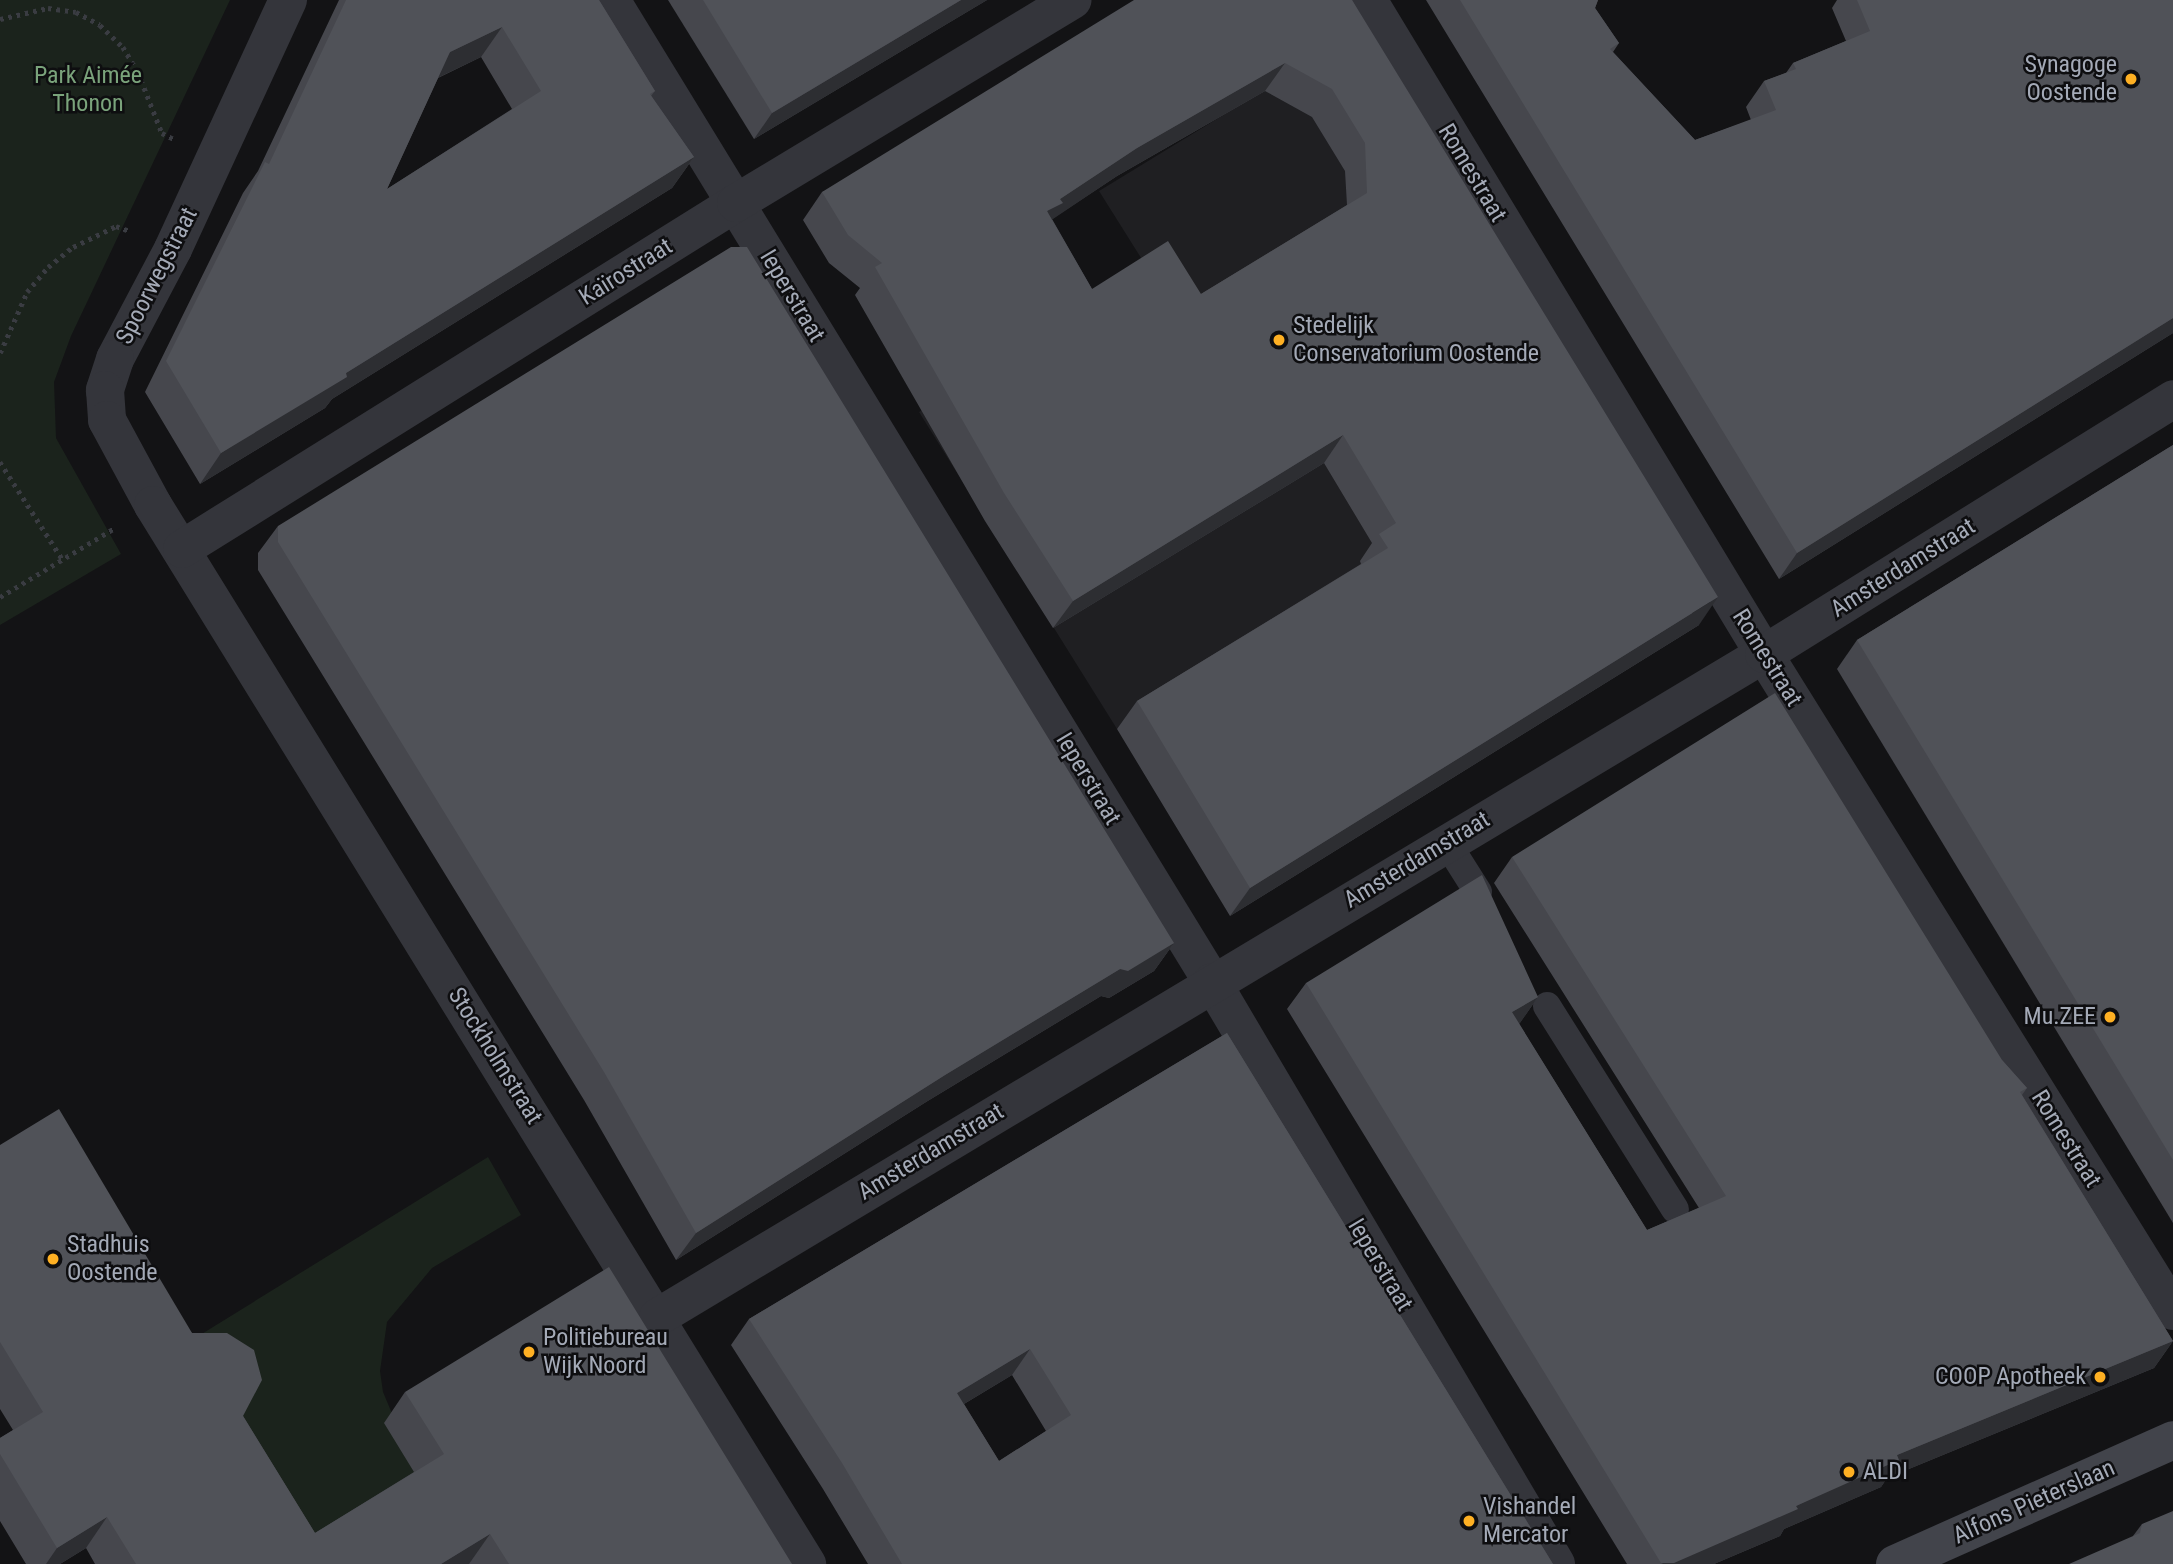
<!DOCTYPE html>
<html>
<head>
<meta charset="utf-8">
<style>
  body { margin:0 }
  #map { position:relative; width:2173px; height:1564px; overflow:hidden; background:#131315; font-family:"Roboto Condensed",sans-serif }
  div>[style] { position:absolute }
  .built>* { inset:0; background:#1f1f22 }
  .green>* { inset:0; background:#1b231c }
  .path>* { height:4.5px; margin-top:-2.25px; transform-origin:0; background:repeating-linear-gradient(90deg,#3a3c42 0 3.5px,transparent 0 8.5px) }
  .lane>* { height:28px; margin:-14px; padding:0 14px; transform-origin:14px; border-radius:14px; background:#34353b }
  .street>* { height:38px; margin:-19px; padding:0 19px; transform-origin:19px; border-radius:19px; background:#34353b }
  .secondary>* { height:38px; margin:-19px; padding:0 19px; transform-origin:19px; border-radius:19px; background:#42444b }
  .wall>* { inset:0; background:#46474d }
  .shaded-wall>* { inset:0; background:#2d2e32 }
  .building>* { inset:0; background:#505258 }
  .dots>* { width:19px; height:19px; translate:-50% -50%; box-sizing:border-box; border:4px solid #0e0e10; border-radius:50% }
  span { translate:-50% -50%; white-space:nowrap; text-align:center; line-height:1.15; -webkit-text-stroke:5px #0e0e10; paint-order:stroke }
  .poi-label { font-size:24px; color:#a4aab7 }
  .right { translate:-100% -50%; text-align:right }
  .left { translate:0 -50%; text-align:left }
  .park-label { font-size:24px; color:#7aa37b }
  .street-label { font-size:24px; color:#a4aab7 }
</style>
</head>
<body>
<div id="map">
  <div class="built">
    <div style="clip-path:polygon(1341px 43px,1574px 421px,1117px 729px,919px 412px,1148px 269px,1099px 191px)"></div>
  </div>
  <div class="green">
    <div style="clip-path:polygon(0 0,230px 0,71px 336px,54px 382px,56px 438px,121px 554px,0 625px)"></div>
    <div style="clip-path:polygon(488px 1157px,521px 1215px,432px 1268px,387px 1322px,380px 1371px,383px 1392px,422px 1485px,294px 1564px,166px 1356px)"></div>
  </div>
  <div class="path">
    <div style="left:0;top:19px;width:49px;rotate:-12.9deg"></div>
    <div style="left:48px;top:8px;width:28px;rotate:8deg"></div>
    <div style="left:76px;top:12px;width:27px;rotate:28deg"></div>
    <div style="left:100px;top:25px;width:32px;rotate:44deg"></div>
    <div style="left:123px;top:47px;width:29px;rotate:59deg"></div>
    <div style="left:138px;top:72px;width:66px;rotate:68.5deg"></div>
    <div style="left:162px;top:133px;width:13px;rotate:27deg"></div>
    <div style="left:0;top:353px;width:67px;rotate:-66.1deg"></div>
    <div style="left:27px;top:292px;width:33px;rotate:-50deg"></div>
    <div style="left:48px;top:267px;width:32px;rotate:-39deg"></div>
    <div style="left:73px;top:247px;width:48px;rotate:-26deg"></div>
    <div style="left:116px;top:226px;width:15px;rotate:20deg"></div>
    <div style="left:0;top:462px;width:117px;rotate:57.3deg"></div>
    <div style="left:0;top:597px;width:132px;rotate:-31deg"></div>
  </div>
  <div class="lane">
    <div style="left:1447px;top:843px;width:58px;rotate:57.7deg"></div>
    <div style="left:1547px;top:1006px;width:240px;rotate:57.8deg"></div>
  </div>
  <div class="street">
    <div style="left:288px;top:0;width:274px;rotate:114.8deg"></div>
    <div style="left:173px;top:249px;width:124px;rotate:117.8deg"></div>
    <div style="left:115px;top:359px;width:33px;rotate:108deg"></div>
    <div style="left:105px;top:390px;width:30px;rotate:86deg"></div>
    <div style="left:107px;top:420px;width:97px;rotate:61.6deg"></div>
    <div style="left:153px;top:505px;width:1245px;rotate:58.3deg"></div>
    <div style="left:611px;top:0;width:1151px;rotate:58.53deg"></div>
    <div style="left:1212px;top:982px;width:676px;rotate:59.41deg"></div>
    <div style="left:1368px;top:0;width:765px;rotate:58.8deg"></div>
    <div style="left:1764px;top:654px;width:774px;rotate:58.1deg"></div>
    <div style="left:182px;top:549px;width:653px;rotate:-31.99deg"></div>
    <div style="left:736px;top:203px;width:393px;rotate:-31.1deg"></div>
    <div style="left:658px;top:1317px;width:1289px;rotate:-30.94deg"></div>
    <div style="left:1764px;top:654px;width:482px;rotate:-31.9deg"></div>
  </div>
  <div class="secondary">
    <div style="left:1895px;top:1564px;width:304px;rotate:-24deg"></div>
  </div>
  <div class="wall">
    <div style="clip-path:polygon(evenodd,339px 0,599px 0,655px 91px,651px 96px,694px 157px,672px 188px,332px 399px,325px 408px,200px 484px,145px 392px,243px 193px,258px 171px,339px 0,481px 57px,512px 109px,387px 189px,438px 78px,481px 57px)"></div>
    <div style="clip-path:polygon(668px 0,987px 0,754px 139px)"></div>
    <div style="clip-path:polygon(evenodd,1352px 0,1699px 625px,1230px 916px,1117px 729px,1137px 701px,1361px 564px,1360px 561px,1372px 543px,1324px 463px,1053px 628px,985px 521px,855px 295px,860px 288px,829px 263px,803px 220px,822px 192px,1352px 0,1265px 91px,1312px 117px,1345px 171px,1347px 205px,1201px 294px,1092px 289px,1052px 219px,1117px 176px,1265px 91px)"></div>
    <div style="clip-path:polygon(1426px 0,1598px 0,1595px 8px,1619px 43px,1613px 52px,1695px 140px,1751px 120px,1746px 107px,1764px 81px,1786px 73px,1793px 63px,1846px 41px,1832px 8px,1837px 0,2173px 0,2173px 333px,1779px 579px)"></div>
    <div style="clip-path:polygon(2173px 445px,2173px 1223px,1837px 669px,1857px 640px)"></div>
    <div style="clip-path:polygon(278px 526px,1174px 943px,1154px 971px,1109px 998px,1101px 996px,926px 1102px,676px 1260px,584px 1100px,258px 570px,258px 553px)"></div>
    <div style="clip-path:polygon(1512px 857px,2002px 1060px,2027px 1088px,2022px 1095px,2173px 1341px,2154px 1368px,1887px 1478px,1881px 1487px,1784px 1529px,1780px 1536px,1714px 1564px,1627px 1564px,1287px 1009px,1306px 983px,1538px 997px,1519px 1024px,1647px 1230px,1699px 1208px,1494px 883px)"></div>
    <div style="clip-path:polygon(evenodd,1227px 1033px,1553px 1564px,868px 1564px,823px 1489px,731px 1345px,749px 1319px,1227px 1033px,1012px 1375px,1046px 1431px,999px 1461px,964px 1404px,1012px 1375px)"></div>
    <div style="clip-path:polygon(0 1145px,192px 1333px,315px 1533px,414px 1472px,384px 1423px,405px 1392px,792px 1564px,95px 1564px,86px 1548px,60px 1564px,26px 1564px,0 1521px,0 1438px,13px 1430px,0 1409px)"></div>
    <div style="clip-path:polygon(2142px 1524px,2173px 1564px,2133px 1536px)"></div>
  </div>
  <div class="shaded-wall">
    <div style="clip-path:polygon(961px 0,987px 0,754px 139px,772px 113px)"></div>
    <div style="clip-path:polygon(502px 27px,481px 57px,429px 82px,450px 52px)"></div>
    <div style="clip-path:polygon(1285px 63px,1265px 91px,1117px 176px,1050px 221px,1047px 211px,1060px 199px,1137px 148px)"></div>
    <div style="clip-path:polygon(694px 157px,672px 188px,332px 399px,325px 408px,200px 484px,221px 453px,346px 373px)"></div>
    <div style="clip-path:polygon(2173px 318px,2173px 333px,1779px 579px,1797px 553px)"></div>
    <div style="clip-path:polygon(1343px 435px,1324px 463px,1053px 628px,1073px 601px)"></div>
    <div style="clip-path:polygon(1718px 597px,1699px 625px,1230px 916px,1250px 888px)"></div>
    <div style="clip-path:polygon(1174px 943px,1154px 971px,1109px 998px,1101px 996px,926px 1102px,676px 1260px,696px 1233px,945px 1075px,1120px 969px)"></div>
    <div style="clip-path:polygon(1538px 997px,1520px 1023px,1494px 1039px,1512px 1012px)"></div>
    <div style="clip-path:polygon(2173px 1341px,2154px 1368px,1887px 1478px,1881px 1487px,1784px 1529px,1780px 1536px,1714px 1564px,1661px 1564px,1796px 1506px,1897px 1455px)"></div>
    <div style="clip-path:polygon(1030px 1349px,1012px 1375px,939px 1419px,957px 1393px)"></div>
    <div style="clip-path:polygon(107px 1517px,86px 1548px,60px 1564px,46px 1564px,57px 1548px)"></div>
    <div style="clip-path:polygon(490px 1534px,469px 1564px,441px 1564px)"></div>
  </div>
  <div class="building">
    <div style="clip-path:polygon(evenodd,346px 0,599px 0,655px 91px,650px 94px,694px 157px,346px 373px,347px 377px,221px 453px,166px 361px,265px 162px,269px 164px,346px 0,502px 27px,541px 91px,387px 189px,450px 52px,502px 27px)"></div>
    <div style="clip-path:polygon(703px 0,961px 0,772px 113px)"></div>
    <div style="clip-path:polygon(evenodd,1134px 0,1352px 0,1718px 597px,1250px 888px,1137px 701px,1388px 548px,1379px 534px,1396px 523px,1343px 435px,1073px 601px,1004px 493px,875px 267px,882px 263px,848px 235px,822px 192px,1134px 0,1285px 63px,1332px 89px,1365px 143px,1367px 193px,1201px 294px,1168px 241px,1092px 289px,1047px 211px,1063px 203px,1060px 199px,1137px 148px,1285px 63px)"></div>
    <div style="clip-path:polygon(1460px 0,1598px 0,1595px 8px,1619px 43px,1610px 49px,1695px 140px,1776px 110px,1764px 81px,1796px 69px,1793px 63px,1870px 31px,1857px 0,2173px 0,2173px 318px,1797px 553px)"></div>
    <div style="clip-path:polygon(731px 247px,747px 247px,1174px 943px,1128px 971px,1120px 969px,945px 1075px,696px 1233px,604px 1072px,278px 542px,278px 526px)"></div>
    <div style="clip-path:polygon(2173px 445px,2173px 1160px,1857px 640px)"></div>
    <div style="clip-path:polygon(1775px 693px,2002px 1060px,2027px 1088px,2020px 1092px,2173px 1341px,1897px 1455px,1899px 1460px,1796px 1506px,1798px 1509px,1674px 1563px,1661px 1563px,1306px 983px,1482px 875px,1538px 997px,1512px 1012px,1647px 1230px,1726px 1196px,1512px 857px)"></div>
    <div style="clip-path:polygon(evenodd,1227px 1033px,1553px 1564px,902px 1564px,842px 1463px,749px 1319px,1227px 1033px,1030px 1349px,1071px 1415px,999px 1461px,957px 1393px,1030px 1349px)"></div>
    <div style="clip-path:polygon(59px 1109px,192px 1333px,227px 1333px,254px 1350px,262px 1380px,243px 1416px,315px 1533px,444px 1454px,405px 1392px,609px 1267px,792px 1564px,509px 1564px,490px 1534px,441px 1564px,136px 1564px,107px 1517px,57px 1548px,0 1454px,0 1438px,43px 1412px,0 1342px,0 1145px)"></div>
    <div style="clip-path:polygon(2173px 1511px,2173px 1564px,2069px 1564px,2140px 1533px,2142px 1524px)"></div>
  </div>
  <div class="dots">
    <div style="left:2131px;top:79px;background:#feb023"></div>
    <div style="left:1279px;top:340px;background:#feb023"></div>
    <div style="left:2110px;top:1017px;background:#feb023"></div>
    <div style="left:53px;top:1259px;background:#feb023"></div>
    <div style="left:529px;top:1352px;background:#feb023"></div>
    <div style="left:2100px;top:1377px;background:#feb023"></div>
    <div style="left:1849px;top:1472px;background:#feb023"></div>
    <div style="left:1469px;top:1521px;background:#feb023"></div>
  </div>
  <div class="poi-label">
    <span class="right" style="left:2117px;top:79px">Synagoge<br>Oostende</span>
    <span class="left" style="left:1293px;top:340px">Stedelijk<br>Conservatorium Oostende</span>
    <span class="right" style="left:2096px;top:1017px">Mu.ZEE</span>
    <span class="left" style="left:67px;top:1259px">Stadhuis<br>Oostende</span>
    <span class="left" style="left:543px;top:1352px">Politiebureau<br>Wijk Noord</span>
    <span class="right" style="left:2086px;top:1377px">COOP Apotheek</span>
    <span class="left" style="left:1863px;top:1472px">ALDI</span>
    <span class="left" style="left:1483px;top:1521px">Vishandel<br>Mercator</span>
  </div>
  <div class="park-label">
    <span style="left:88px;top:90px">Park Aimée<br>Thonon</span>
  </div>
  <div class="street-label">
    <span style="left:1472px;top:173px;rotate:59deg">Romestraat</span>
    <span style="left:626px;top:272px;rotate:-32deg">Kaïrostraat</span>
    <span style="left:157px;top:276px;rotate:-63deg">Spoorwegstraat</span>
    <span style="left:792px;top:296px;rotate:59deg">Ieperstraat</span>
    <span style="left:1903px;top:568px;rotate:-32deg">Amsterdamstraat</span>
    <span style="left:1767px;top:658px;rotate:58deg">Romestraat</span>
    <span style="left:1088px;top:779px;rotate:59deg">Ieperstraat</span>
    <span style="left:1417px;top:860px;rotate:-31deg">Amsterdamstraat</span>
    <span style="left:495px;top:1056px;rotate:58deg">Stockholmstraat</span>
    <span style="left:2066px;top:1139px;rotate:58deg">Romestraat</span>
    <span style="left:931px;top:1152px;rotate:-31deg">Amsterdamstraat</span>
    <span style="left:1380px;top:1265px;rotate:59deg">Ieperstraat</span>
    <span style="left:2034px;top:1502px;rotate:-24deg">Alfons Pieterslaan</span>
  </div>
</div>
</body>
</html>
